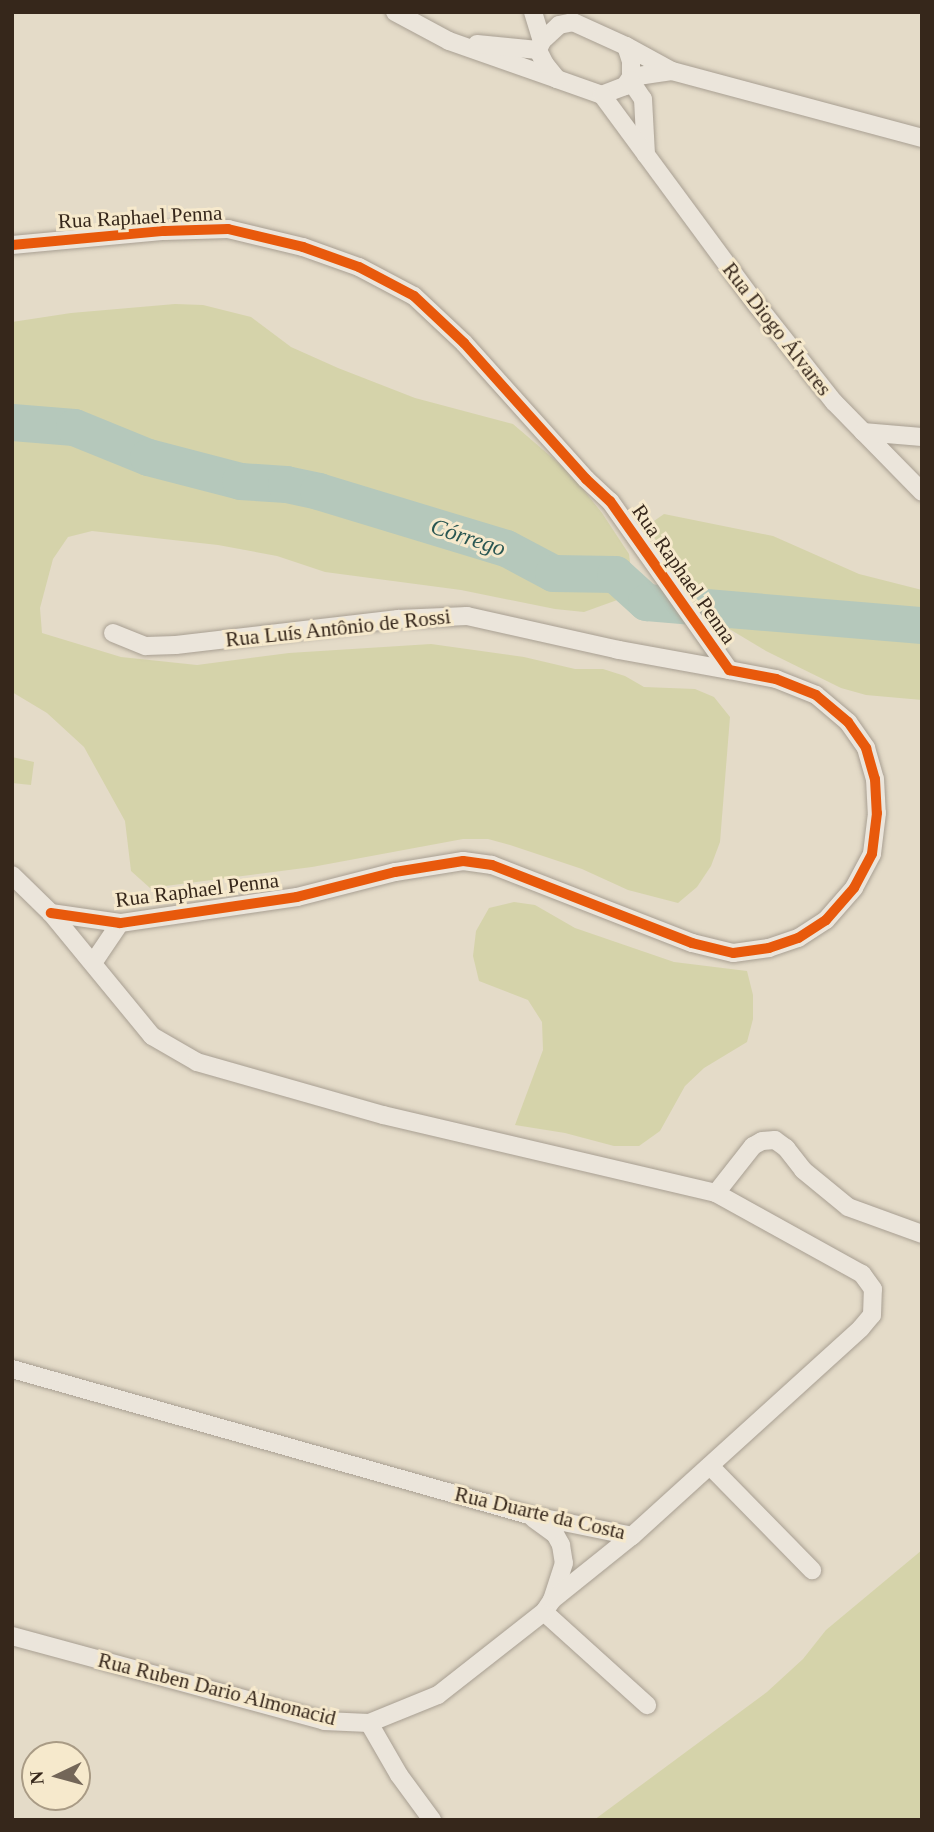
<!DOCTYPE html>
<html>
<head>
<meta charset="utf-8">
<style>
  body { margin:0 }
  #map { position:relative; width:934px; height:1832px; overflow:hidden; background:#e4dbc8; font-family:Georgia,serif }
  div>[style] { position:absolute }
  .green>* { inset:0; background:#d5d3aa }
  .river>* { height:37px; margin:-18.5px; padding:0 18.5px; transform-origin:18.5px; border-radius:18.5px; background:#b5c8bb }
  .roads { filter:drop-shadow(0 0 2px #a89f92) drop-shadow(0 0 2px #a89f92) }
  .street>* { height:18px; margin:-9px; padding:0 9px; transform-origin:9px; border-radius:9px; background:#ebe5db }
  .cycleway>* { height:10px; margin:-5px; padding:0 5px; transform-origin:5px; border-radius:5px; background:#e8590c }
  span { translate:-50% -50%; white-space:nowrap; text-align:center; line-height:1.15; -webkit-text-stroke:6px #f6e9cc; paint-order:stroke }
  .street-label { font-size:21px; color:#36271b }
  .water-label { font-size:23px; color:#295652; font-style:italic }
  .frame { position:absolute; inset:0; border:14px solid #36271b; pointer-events:none }
  .north { position:absolute; left:21px; top:1741px; width:70px; height:70px; box-sizing:border-box; background:#f6e9cc; border:2px solid #a99b85; border-radius:50%; rotate:265deg; font-size:19px; font-weight:700; line-height:28px; text-align:center; color:#36271b }
  .north::after { content:''; display:block; margin:auto; width:24px; height:32px; background:#736658; clip-path:polygon(50% 0,100% 100%,50% 72%,0 100%) }
</style>
</head>
<body>
<div id="map">
  <div class="green">
    <div style="clip-path:polygon(175px 304px,203px 305px,251px 317px,291px 347px,338px 368px,415px 398px,513px 424px,570px 473px,602px 513px,629px 554px,632px 578px,620px 599px,584px 612px,555px 609px,461px 590px,325px 572px,277px 556px,218px 545px,92px 531px,68px 537px,53px 559px,40px 608px,42px 633px,121px 657px,197px 665px,289px 653px,431px 644px,524px 657px,575px 669px,603px 669px,625px 676px,644px 687px,695px 689px,714px 697px,730px 717px,720px 842px,711px 866px,697px 887px,678px 903px,628px 890px,582px 869px,510px 845px,488px 839px,463px 839px,312px 867px,150px 888px,131px 871px,125px 821px,84px 747px,47px 713px,12px 692px,12px 322px,71px 313px)"></div>
    <div style="clip-path:polygon(664px 514px,773px 536px,859px 574px,922px 590px,922px 700px,866px 695px,841px 688px,766px 651px,701px 612px,657px 548px,651px 523px)"></div>
    <div style="clip-path:polygon(12px 757px,34px 762px,31px 785px,12px 783px)"></div>
    <div style="clip-path:polygon(514px 902px,535px 905px,575px 928px,674px 962px,747px 971px,753px 995px,753px 1019px,747px 1042px,704px 1068px,685px 1086px,660px 1131px,639px 1146px,614px 1146px,565px 1133px,515px 1125px,543px 1050px,542px 1022px,528px 1000px,479px 981px,473px 956px,476px 931px,489px 908px)"></div>
    <div style="clip-path:polygon(922px 1550px,922px 1820px,594px 1820px,767px 1692px,803px 1659px,826px 1630px)"></div>
  </div>
  <div class="river">
    <div style="left:12px;top:422px;width:62px;rotate:4.6deg"></div>
    <div style="left:74px;top:427px;width:80px;rotate:22.1deg"></div>
    <div style="left:148px;top:457px;width:95px;rotate:14.6deg"></div>
    <div style="left:240px;top:481px;width:46px;rotate:3.7deg"></div>
    <div style="left:286px;top:484px;width:33px;rotate:12deg"></div>
    <div style="left:318px;top:491px;width:196px;rotate:16.9deg"></div>
    <div style="left:506px;top:548px;width:53px;rotate:28deg"></div>
    <div style="left:553px;top:573px;width:62px;rotate:0.9deg"></div>
    <div style="left:615px;top:574px;width:42px;rotate:42.1deg"></div>
    <div style="left:646px;top:602px;width:277px;rotate:4.8deg"></div>
  </div>
  <div class="roads">
    <div class="street">
      <div style="left:395px;top:12px;width:61px;rotate:28.2deg"></div>
      <div style="left:449px;top:41px;width:114px;rotate:19.4deg"></div>
      <div style="left:533px;top:12px;width:30px;rotate:73deg"></div>
      <div style="left:573px;top:22px;width:58px;rotate:24.4deg"></div>
      <div style="left:626px;top:46px;width:16px;rotate:72deg"></div>
      <div style="left:631px;top:61px;width:16px;rotate:90deg"></div>
      <div style="left:631px;top:77px;width:11px;rotate:124deg"></div>
      <div style="left:625px;top:86px;width:25px;rotate:159deg"></div>
      <div style="left:602px;top:95px;width:48px;rotate:-160.4deg"></div>
      <div style="left:557px;top:79px;width:19px;rotate:-129deg"></div>
      <div style="left:545px;top:64px;width:16px;rotate:-117deg"></div>
      <div style="left:538px;top:50px;width:10px;rotate:-66deg"></div>
      <div style="left:542px;top:41px;width:23px;rotate:-43deg"></div>
      <div style="left:559px;top:25px;width:14px;rotate:-12deg"></div>
      <div style="left:477px;top:44px;width:61px;rotate:5.6deg"></div>
      <div style="left:626px;top:46px;width:52px;rotate:28.5deg"></div>
      <div style="left:672px;top:71px;width:259px;rotate:15deg"></div>
      <div style="left:631px;top:77px;width:41px;rotate:-8.3deg"></div>
      <div style="left:630px;top:80px;width:23px;rotate:56deg"></div>
      <div style="left:643px;top:99px;width:56px;rotate:86.9deg"></div>
      <div style="left:602px;top:95px;width:261px;rotate:53.6deg"></div>
      <div style="left:757px;top:305px;width:124px;rotate:51.6deg"></div>
      <div style="left:834px;top:402px;width:126px;rotate:45.6deg"></div>
      <div style="left:12px;top:245px;width:153px;rotate:-5.3deg"></div>
      <div style="left:164px;top:231px;width:64px;rotate:-1.8deg"></div>
      <div style="left:228px;top:229px;width:77px;rotate:13.5deg"></div>
      <div style="left:303px;top:247px;width:59px;rotate:19.7deg"></div>
      <div style="left:359px;top:267px;width:62px;rotate:27.8deg"></div>
      <div style="left:414px;top:296px;width:69px;rotate:43.2deg"></div>
      <div style="left:464px;top:343px;width:183px;rotate:48.1deg"></div>
      <div style="left:586px;top:479px;width:33px;rotate:43deg"></div>
      <div style="left:610px;top:501px;width:207px;rotate:54.8deg"></div>
      <div style="left:729px;top:670px;width:48px;rotate:10.8deg"></div>
      <div style="left:776px;top:679px;width:43px;rotate:21.8deg"></div>
      <div style="left:816px;top:695px;width:42px;rotate:40.2deg"></div>
      <div style="left:848px;top:722px;width:32px;rotate:55deg"></div>
      <div style="left:866px;top:748px;width:32px;rotate:74deg"></div>
      <div style="left:875px;top:779px;width:34px;rotate:87deg"></div>
      <div style="left:877px;top:813px;width:41px;rotate:97deg"></div>
      <div style="left:872px;top:854px;width:38px;rotate:118deg"></div>
      <div style="left:854px;top:888px;width:43px;rotate:131.2deg"></div>
      <div style="left:826px;top:920px;width:33px;rotate:147deg"></div>
      <div style="left:798px;top:938px;width:31px;rotate:161deg"></div>
      <div style="left:769px;top:948px;width:36px;rotate:172deg"></div>
      <div style="left:733px;top:953px;width:42px;rotate:-166.3deg"></div>
      <div style="left:692px;top:943px;width:215px;rotate:-158.7deg"></div>
      <div style="left:492px;top:865px;width:29px;rotate:-172deg"></div>
      <div style="left:463px;top:861px;width:69px;rotate:170.8deg"></div>
      <div style="left:395px;top:872px;width:101px;rotate:165.7deg"></div>
      <div style="left:297px;top:897px;width:179px;rotate:171.6deg"></div>
      <div style="left:120px;top:923px;width:70px;rotate:-171.8deg"></div>
      <div style="left:863px;top:432px;width:59px;rotate:4.8deg"></div>
      <div style="left:113px;top:633px;width:35px;rotate:22deg"></div>
      <div style="left:146px;top:646px;width:30px;rotate:-2deg"></div>
      <div style="left:176px;top:645px;width:224px;rotate:-6.7deg"></div>
      <div style="left:398px;top:619px;width:69px;rotate:-2.5deg"></div>
      <div style="left:467px;top:616px;width:156px;rotate:12.6deg"></div>
      <div style="left:619px;top:650px;width:112px;rotate:10.3deg"></div>
      <div style="left:12px;top:875px;width:54px;rotate:44.3deg"></div>
      <div style="left:51px;top:913px;width:159px;rotate:50.6deg"></div>
      <div style="left:152px;top:1036px;width:52px;rotate:30deg"></div>
      <div style="left:197px;top:1062px;width:193px;rotate:15.9deg"></div>
      <div style="left:383px;top:1115px;width:342px;rotate:13.2deg"></div>
      <div style="left:716px;top:1193px;width:60px;rotate:-51.8deg"></div>
      <div style="left:753px;top:1146px;width:10px;rotate:-29deg"></div>
      <div style="left:762px;top:1141px;width:13px;rotate:-4deg"></div>
      <div style="left:775px;top:1140px;width:14px;rotate:36deg"></div>
      <div style="left:786px;top:1148px;width:28px;rotate:52deg"></div>
      <div style="left:803px;top:1170px;width:58px;rotate:39.4deg"></div>
      <div style="left:848px;top:1207px;width:79px;rotate:20deg"></div>
      <div style="left:93px;top:963px;width:48px;rotate:-56deg"></div>
      <div style="left:12px;top:1369px;width:537px;rotate:15.77deg"></div>
      <div style="left:529px;top:1515px;width:105px;rotate:11.5deg"></div>
      <div style="left:632px;top:1536px;width:309px;rotate:-42.2deg"></div>
      <div style="left:861px;top:1328px;width:17px;rotate:-50deg"></div>
      <div style="left:872px;top:1315px;width:26px;rotate:-88deg"></div>
      <div style="left:873px;top:1289px;width:19px;rotate:-126deg"></div>
      <div style="left:862px;top:1274px;width:167px;rotate:-151deg"></div>
      <div style="left:710px;top:1466px;width:146px;rotate:45.6deg"></div>
      <div style="left:534px;top:1519px;width:26px;rotate:36deg"></div>
      <div style="left:555px;top:1534px;width:13px;rotate:61deg"></div>
      <div style="left:561px;top:1545px;width:18px;rotate:81deg"></div>
      <div style="left:564px;top:1563px;width:39px;rotate:108deg"></div>
      <div style="left:544px;top:1612px;width:139px;rotate:42.1deg"></div>
      <div style="left:12px;top:1636px;width:323px;rotate:15.2deg"></div>
      <div style="left:324px;top:1721px;width:45px;rotate:2.5deg"></div>
      <div style="left:369px;top:1723px;width:74px;rotate:-22.1deg"></div>
      <div style="left:438px;top:1695px;width:135px;rotate:-38.1deg"></div>
      <div style="left:544px;top:1612px;width:14px;rotate:-56deg"></div>
      <div style="left:552px;top:1600px;width:102px;rotate:-38.7deg"></div>
      <div style="left:369px;top:1723px;width:60px;rotate:60deg"></div>
      <div style="left:399px;top:1775px;width:56px;rotate:53.7deg"></div>
    </div>
  </div>
  <div class="cycleway">
    <div style="left:12px;top:245px;width:153px;rotate:-5.3deg"></div>
    <div style="left:164px;top:231px;width:64px;rotate:-1.8deg"></div>
    <div style="left:228px;top:229px;width:77px;rotate:13.5deg"></div>
    <div style="left:303px;top:247px;width:59px;rotate:19.7deg"></div>
    <div style="left:359px;top:267px;width:62px;rotate:27.8deg"></div>
    <div style="left:414px;top:296px;width:69px;rotate:43.2deg"></div>
    <div style="left:464px;top:343px;width:183px;rotate:48.1deg"></div>
    <div style="left:586px;top:479px;width:33px;rotate:43deg"></div>
    <div style="left:610px;top:501px;width:207px;rotate:54.8deg"></div>
    <div style="left:729px;top:670px;width:48px;rotate:10.8deg"></div>
    <div style="left:776px;top:679px;width:43px;rotate:21.8deg"></div>
    <div style="left:816px;top:695px;width:42px;rotate:40.2deg"></div>
    <div style="left:848px;top:722px;width:32px;rotate:55deg"></div>
    <div style="left:866px;top:748px;width:32px;rotate:74deg"></div>
    <div style="left:875px;top:779px;width:34px;rotate:87deg"></div>
    <div style="left:877px;top:813px;width:41px;rotate:97deg"></div>
    <div style="left:872px;top:854px;width:38px;rotate:118deg"></div>
    <div style="left:854px;top:888px;width:43px;rotate:131.2deg"></div>
    <div style="left:826px;top:920px;width:33px;rotate:147deg"></div>
    <div style="left:798px;top:938px;width:31px;rotate:161deg"></div>
    <div style="left:769px;top:948px;width:36px;rotate:172deg"></div>
    <div style="left:733px;top:953px;width:42px;rotate:-166.3deg"></div>
    <div style="left:692px;top:943px;width:215px;rotate:-158.7deg"></div>
    <div style="left:492px;top:865px;width:29px;rotate:-172deg"></div>
    <div style="left:463px;top:861px;width:69px;rotate:170.8deg"></div>
    <div style="left:395px;top:872px;width:101px;rotate:165.7deg"></div>
    <div style="left:297px;top:897px;width:179px;rotate:171.6deg"></div>
    <div style="left:120px;top:923px;width:70px;rotate:-171.8deg"></div>
  </div>
  <div class="street-label">
    <span style="left:140px;top:217px;rotate:-3deg">Rua Raphael Penna</span>
    <span style="left:777px;top:329px;rotate:52deg">Rua Diogo Álvares</span>
    <span style="left:684px;top:574px;rotate:55deg">Rua Raphael Penna</span>
    <span style="left:338px;top:628px;rotate:-6deg">Rua Luís Antônio de Rossi</span>
    <span style="left:197px;top:890px;rotate:-7deg">Rua Raphael Penna</span>
    <span style="left:540px;top:1513px;rotate:13deg">Rua Duarte da Costa</span>
    <span style="left:217px;top:1689px;rotate:14deg">Rua Ruben Dario Almonacid</span>
  </div>
  <div class="water-label">
    <span style="left:468px;top:538px;rotate:18deg">Córrego</span>
  </div>
  <div class="frame"></div>
  <div class="north">N</div>
</div>
</body>
</html>
